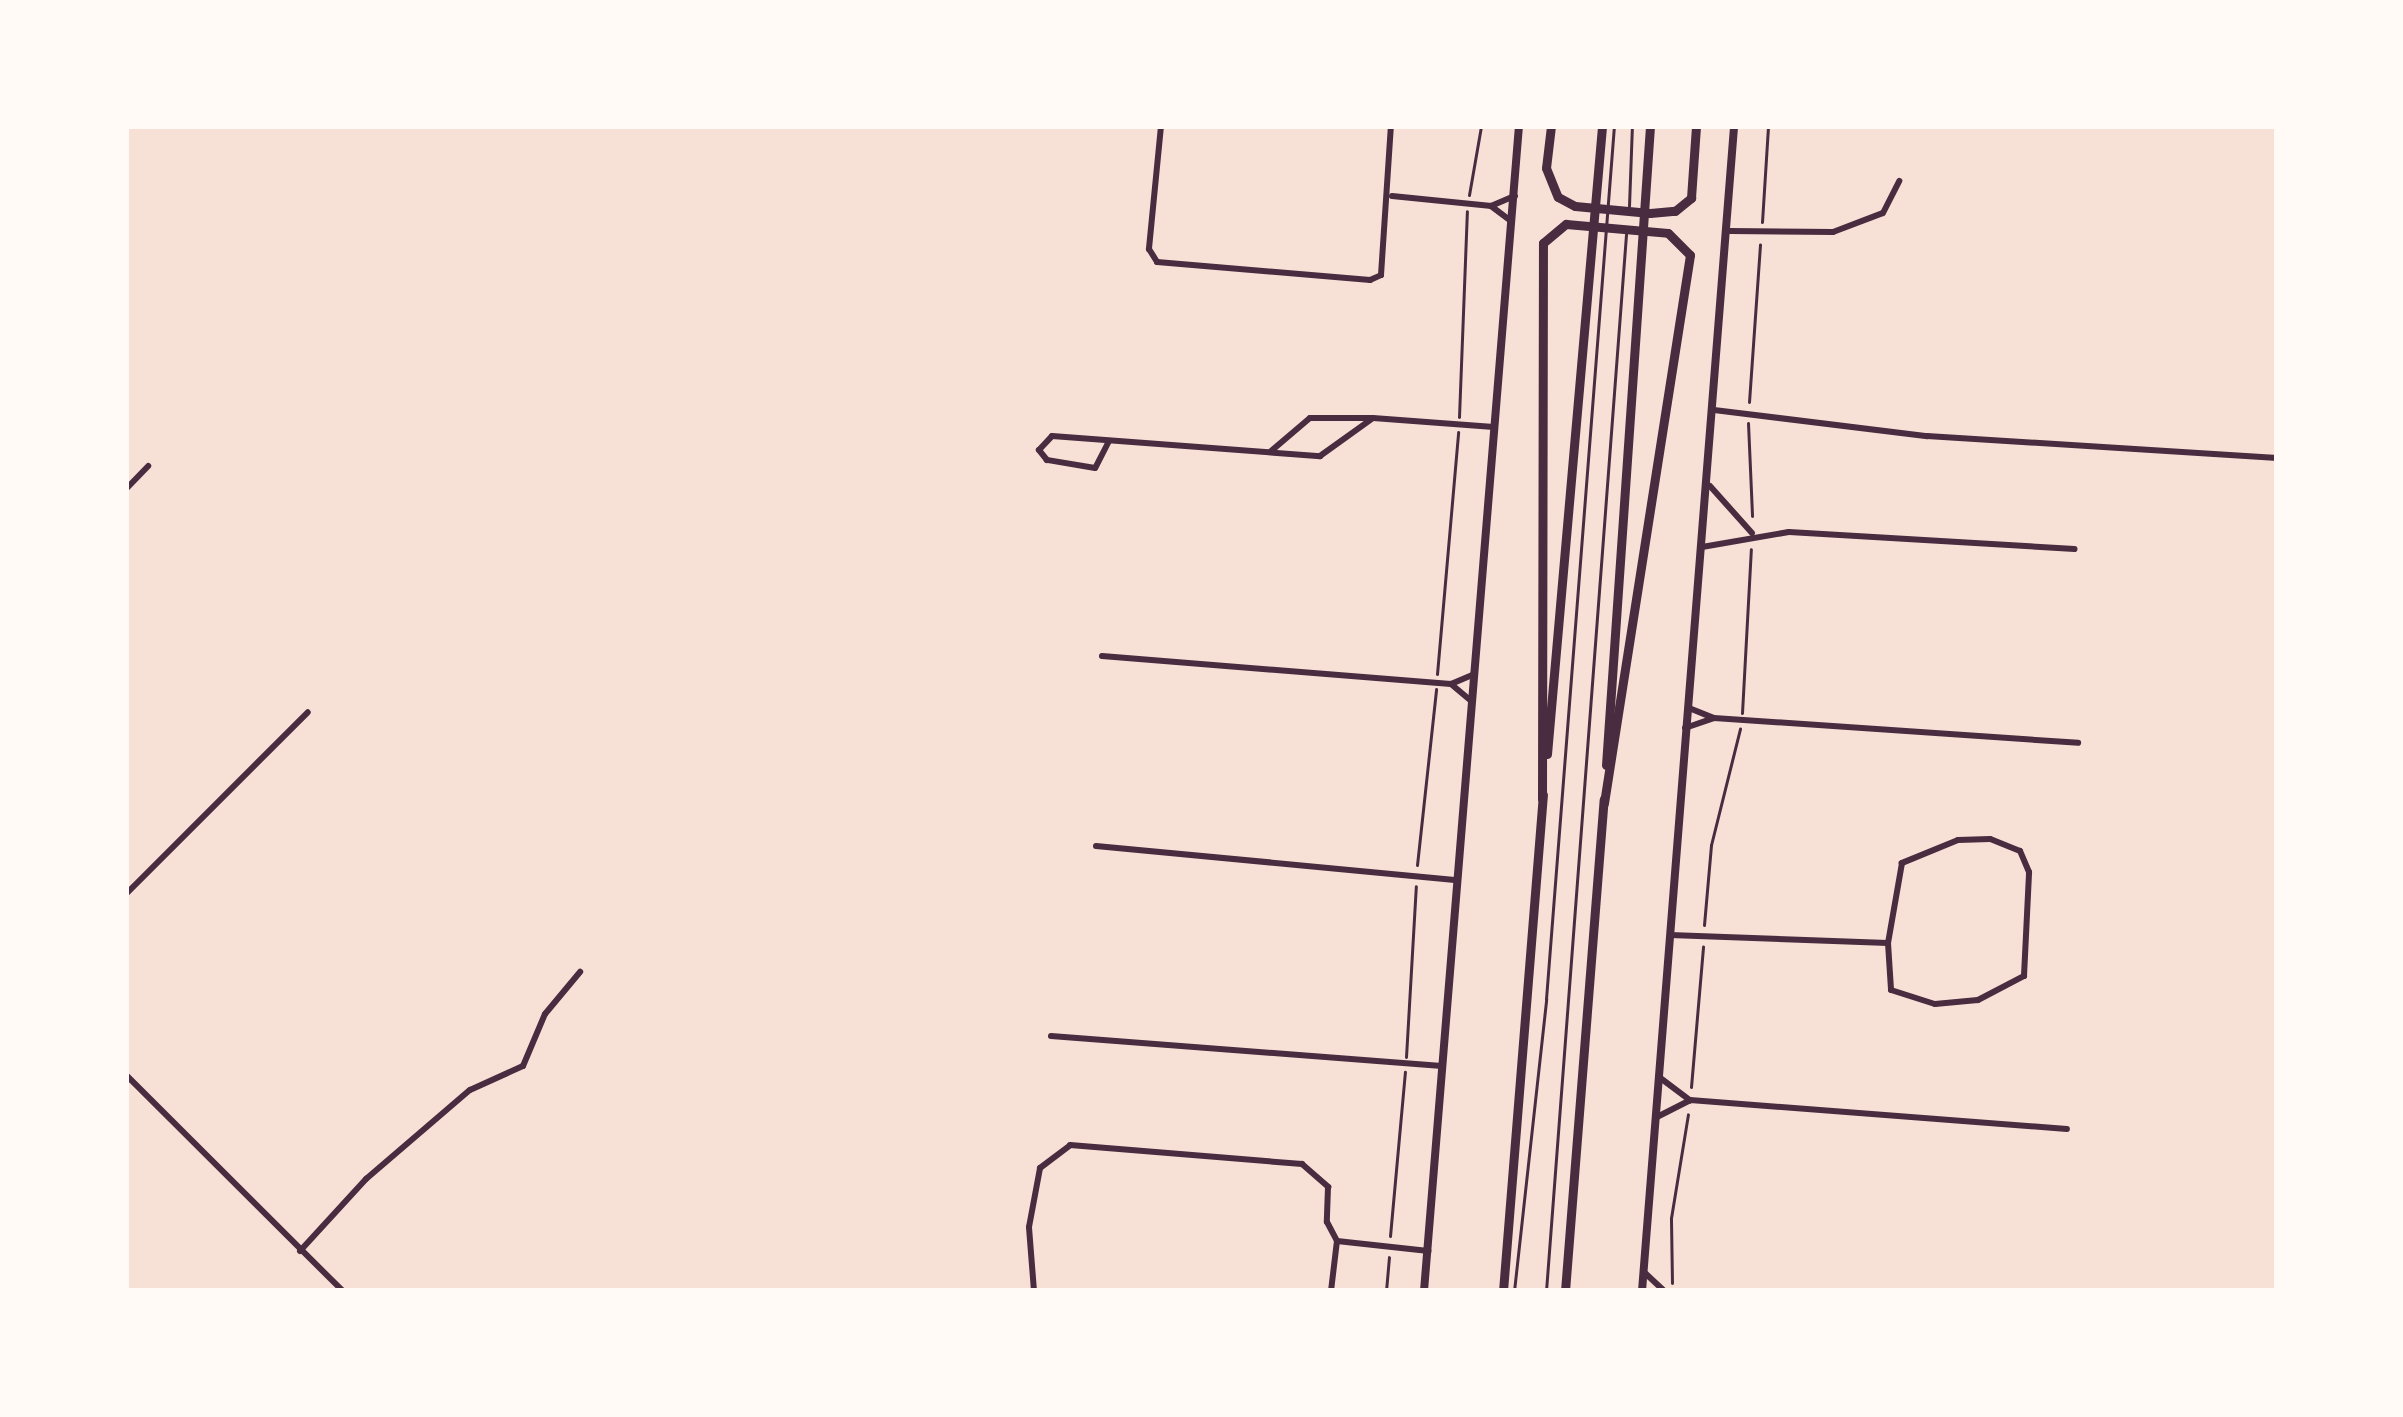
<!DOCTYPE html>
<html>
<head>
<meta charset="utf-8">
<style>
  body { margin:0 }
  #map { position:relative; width:2403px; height:1417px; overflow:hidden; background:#f7e1d7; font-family:Karla,sans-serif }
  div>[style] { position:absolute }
  .path>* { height:3px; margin:-1.5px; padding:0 1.5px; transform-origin:1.5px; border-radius:1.5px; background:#4a2c40 }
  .service>* { height:3px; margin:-1.5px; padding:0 1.5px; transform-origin:1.5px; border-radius:1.5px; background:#4a2c40 }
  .minor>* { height:6px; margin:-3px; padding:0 3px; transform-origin:3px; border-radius:3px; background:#4a2c40 }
  .tertiary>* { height:8px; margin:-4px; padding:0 4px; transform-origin:4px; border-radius:4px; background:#4a2c40 }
  .trunk>* { height:9px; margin:-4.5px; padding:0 4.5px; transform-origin:4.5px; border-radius:4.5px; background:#4a2c40 }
  span { translate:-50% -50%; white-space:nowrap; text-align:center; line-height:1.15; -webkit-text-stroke:9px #fffaf5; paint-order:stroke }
  .frame { position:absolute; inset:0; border:129px solid #fffaf5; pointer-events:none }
</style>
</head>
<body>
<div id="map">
  <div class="path">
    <div style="left:1469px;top:195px;width:70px;rotate:-80.1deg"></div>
    <div style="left:1762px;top:222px;width:96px;rotate:-86.4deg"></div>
    <div style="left:1749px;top:402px;width:158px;rotate:-86deg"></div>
    <div style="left:1459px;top:417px;width:206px;rotate:-87.8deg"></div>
    <div style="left:1748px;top:423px;width:93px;rotate:87.5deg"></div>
    <div style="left:1437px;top:674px;width:243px;rotate:-85deg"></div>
    <div style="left:1742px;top:713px;width:164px;rotate:-86.9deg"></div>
    <div style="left:1417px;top:865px;width:177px;rotate:-83.8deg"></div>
    <div style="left:1704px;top:925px;width:80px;rotate:-85deg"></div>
    <div style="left:1711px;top:845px;width:120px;rotate:-76deg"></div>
    <div style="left:1406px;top:1057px;width:171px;rotate:-86.7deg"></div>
    <div style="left:1691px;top:1087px;width:141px;rotate:-85.1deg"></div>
    <div style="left:1390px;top:1236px;width:165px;rotate:-84.8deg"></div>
    <div style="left:1672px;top:1283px;width:65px;rotate:-90.9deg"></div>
    <div style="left:1671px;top:1218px;width:105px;rotate:-80.7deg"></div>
    <div style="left:1386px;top:1291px;width:34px;rotate:-85deg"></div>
  </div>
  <div class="service">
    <div style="left:1629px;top:206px;width:80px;rotate:-87.9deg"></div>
    <div style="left:1514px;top:1291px;width:294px;rotate:-83.7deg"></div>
    <div style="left:1546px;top:999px;width:876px;rotate:-85.55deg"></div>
    <div style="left:1546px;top:1291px;width:1060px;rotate:-85.67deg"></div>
  </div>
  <div class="minor">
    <div style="left:1161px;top:126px;width:124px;rotate:95.6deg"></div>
    <div style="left:1149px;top:249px;width:15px;rotate:58deg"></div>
    <div style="left:1157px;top:262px;width:214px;rotate:4.8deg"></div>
    <div style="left:1370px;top:280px;width:12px;rotate:-24deg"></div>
    <div style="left:1381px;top:275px;width:149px;rotate:-86.2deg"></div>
    <div style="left:1392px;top:196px;width:100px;rotate:5.8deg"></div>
    <div style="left:1491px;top:206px;width:26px;rotate:37deg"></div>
    <div style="left:1491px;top:206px;width:26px;rotate:-23deg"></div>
    <div style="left:1730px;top:231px;width:103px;rotate:0.6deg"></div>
    <div style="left:1833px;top:232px;width:53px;rotate:-20.8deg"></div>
    <div style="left:1883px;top:213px;width:36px;rotate:-63deg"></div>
    <div style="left:1714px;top:410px;width:215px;rotate:7deg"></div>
    <div style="left:1927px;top:436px;width:351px;rotate:3.6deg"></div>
    <div style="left:1109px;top:441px;width:30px;rotate:117deg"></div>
    <div style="left:1095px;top:468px;width:49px;rotate:-170.5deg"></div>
    <div style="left:1047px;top:460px;width:13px;rotate:-129deg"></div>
    <div style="left:1039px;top:450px;width:19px;rotate:-47deg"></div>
    <div style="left:1052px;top:436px;width:269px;rotate:4.3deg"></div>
    <div style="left:1320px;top:456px;width:65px;rotate:-35.6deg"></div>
    <div style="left:1373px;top:418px;width:121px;rotate:4.3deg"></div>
    <div style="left:1270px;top:452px;width:52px;rotate:-40.4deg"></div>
    <div style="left:1310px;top:418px;width:63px"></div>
    <div style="left:1710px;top:486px;width:63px;rotate:48.2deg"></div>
    <div style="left:126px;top:489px;width:32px;rotate:-46deg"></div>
    <div style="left:1702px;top:547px;width:88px;rotate:-9.8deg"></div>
    <div style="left:1789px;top:532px;width:286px;rotate:3.4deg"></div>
    <div style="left:1102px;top:656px;width:350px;rotate:4.6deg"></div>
    <div style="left:1451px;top:684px;width:25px;rotate:-23deg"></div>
    <div style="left:1451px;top:684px;width:26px;rotate:40deg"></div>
    <div style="left:1689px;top:708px;width:27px;rotate:22deg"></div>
    <div style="left:1714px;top:718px;width:365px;rotate:3.9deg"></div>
    <div style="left:1685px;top:728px;width:28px;rotate:-19deg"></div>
    <div style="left:1096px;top:846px;width:363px;rotate:5.4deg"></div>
    <div style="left:126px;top:894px;width:257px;rotate:-45deg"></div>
    <div style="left:1670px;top:935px;width:218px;rotate:2.1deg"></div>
    <div style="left:1888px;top:943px;width:47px;rotate:86.3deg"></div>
    <div style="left:1891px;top:990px;width:46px;rotate:17.7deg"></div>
    <div style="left:1935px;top:1004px;width:43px;rotate:-5.3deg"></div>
    <div style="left:1978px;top:1000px;width:52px;rotate:-27.6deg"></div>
    <div style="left:2024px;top:976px;width:104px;rotate:-87.2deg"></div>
    <div style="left:2029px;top:872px;width:23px;rotate:-113deg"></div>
    <div style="left:2020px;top:851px;width:32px;rotate:-158deg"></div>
    <div style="left:1990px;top:839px;width:32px;rotate:178deg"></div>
    <div style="left:1958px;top:840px;width:61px;rotate:157.7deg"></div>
    <div style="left:1902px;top:863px;width:81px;rotate:99.9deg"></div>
    <div style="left:1051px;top:1036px;width:392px;rotate:4.4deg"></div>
    <div style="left:126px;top:1075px;width:306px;rotate:44.9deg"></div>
    <div style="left:1659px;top:1077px;width:39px;rotate:37deg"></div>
    <div style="left:1690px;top:1100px;width:378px;rotate:4.4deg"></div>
    <div style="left:1657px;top:1117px;width:37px;rotate:-27deg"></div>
    <div style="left:300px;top:1251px;width:98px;rotate:-47.5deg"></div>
    <div style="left:366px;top:1179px;width:137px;rotate:-40.6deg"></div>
    <div style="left:470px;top:1090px;width:58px;rotate:-24.4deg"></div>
    <div style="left:523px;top:1066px;width:56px;rotate:-67.1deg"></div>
    <div style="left:545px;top:1014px;width:55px;rotate:-50.2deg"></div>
    <div style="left:1645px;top:1273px;width:26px;rotate:43deg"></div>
    <div style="left:1034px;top:1291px;width:64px;rotate:-94.5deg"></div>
    <div style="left:1029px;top:1227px;width:60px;rotate:-79.4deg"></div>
    <div style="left:1040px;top:1168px;width:38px;rotate:-37deg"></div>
    <div style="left:1070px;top:1145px;width:233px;rotate:4.7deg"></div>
    <div style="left:1302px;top:1164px;width:35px;rotate:41deg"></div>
    <div style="left:1328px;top:1187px;width:35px;rotate:92deg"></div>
    <div style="left:1327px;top:1222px;width:21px;rotate:62deg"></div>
    <div style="left:1337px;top:1241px;width:92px;rotate:6.3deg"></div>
    <div style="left:1331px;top:1291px;width:50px;rotate:-83.2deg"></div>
  </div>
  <div class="tertiary">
    <div style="left:1424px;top:1291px;width:1169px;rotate:-85.34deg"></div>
    <div style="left:1642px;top:1291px;width:1169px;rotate:-85.48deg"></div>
  </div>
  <div class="trunk">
    <div style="left:1551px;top:126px;width:42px;rotate:96.8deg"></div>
    <div style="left:1546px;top:168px;width:31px;rotate:68deg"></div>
    <div style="left:1558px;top:197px;width:19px;rotate:28deg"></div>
    <div style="left:1575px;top:206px;width:75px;rotate:5.3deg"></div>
    <div style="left:1650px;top:213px;width:25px;rotate:-5deg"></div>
    <div style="left:1675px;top:211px;width:21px;rotate:-39deg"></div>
    <div style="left:1691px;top:198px;width:72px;rotate:-86deg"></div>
    <div style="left:1547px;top:754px;width:630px;rotate:-84.99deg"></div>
    <div style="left:1606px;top:765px;width:641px;rotate:-86.06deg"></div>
    <div style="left:1542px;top:799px;width:556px;rotate:-89.9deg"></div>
    <div style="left:1543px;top:243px;width:30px;rotate:-40deg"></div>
    <div style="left:1566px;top:224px;width:102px;rotate:5deg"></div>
    <div style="left:1668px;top:233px;width:31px;rotate:45deg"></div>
    <div style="left:1690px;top:255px;width:555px;rotate:98.92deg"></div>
    <div style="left:1503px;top:1291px;width:498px;rotate:-85.4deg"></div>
    <div style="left:1565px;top:1291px;width:493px;rotate:-85.5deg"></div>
  </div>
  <div class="frame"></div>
</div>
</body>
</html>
